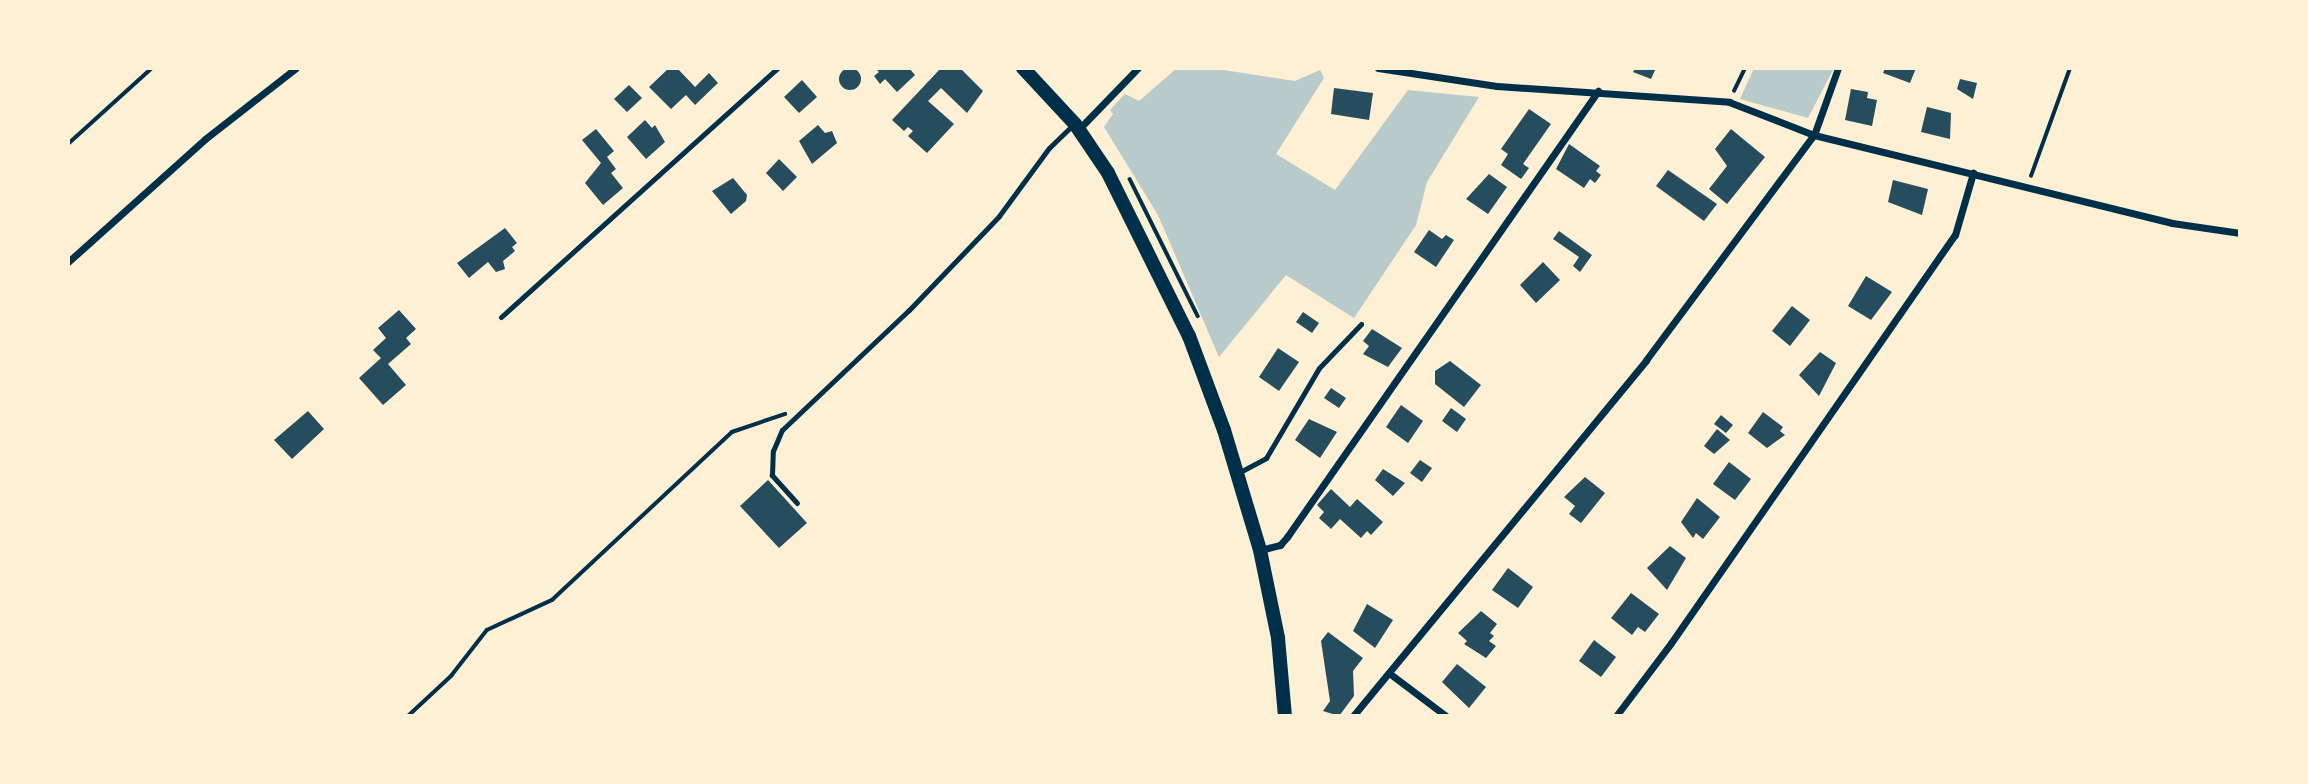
<!DOCTYPE html>
<html>
<head>
<meta charset="utf-8">
<style>
  body { margin:0 }
  #map { position:relative; width:2308px; height:784px; overflow:hidden; background:#fdf0d5; font-family:"Golos Text",sans-serif }
  div>[style] { position:absolute }
  .green>* { inset:0; background:#b9caca }
  .building>* { inset:0; background:#264d5e }
  .round { border-radius:50% }
  .path>* { height:3.5px; margin:-1.75px; padding:0 1.75px; transform-origin:1.75px; border-radius:1.75px; background:#003049 }
  .service>* { height:5px; margin:-2.5px; padding:0 2.5px; transform-origin:2.5px; border-radius:2.5px; background:#003049 }
  .minor>* { height:7px; margin:-3.5px; padding:0 3.5px; transform-origin:3.5px; border-radius:3.5px; background:#003049 }
  .secondary>* { height:14px; margin:-7px; padding:0 7px; transform-origin:7px; border-radius:7px; background:#003049 }
  span { translate:-50% -50%; white-space:nowrap; text-align:center; line-height:1.15; -webkit-text-stroke:7px #fdf0d5; paint-order:stroke }
  .frame { position:absolute; inset:0; border:70px solid #fdf0d5; pointer-events:none }
</style>
</head>
<body>
<div id="map">
  <div class="green">
    <div style="clip-path:polygon(1177px 68px,1211px 68px,1295px 81px,1320px 70px,1324px 78px,1276px 154px,1335px 190px,1408px 90px,1479px 97px,1427px 182px,1416px 225px,1354px 318px,1286px 275px,1219px 357px,1158px 215px,1104px 127px,1113px 114px,1110px 110px,1125px 94px,1139px 101px)"></div>
    <div style="clip-path:polygon(1754px 68px,1834px 68px,1808px 118px,1740px 99px)"></div>
  </div>
  <div class="building">
    <div style="clip-path:polygon(669px 68px,677px 68px,695px 87px,709px 73px,718px 83px,695px 105px,686px 95px,671px 109px,649px 87px)"></div>
    <div style="clip-path:polygon(875px 68px,909px 68px,915px 75px,897px 92px,885px 79px,880px 84px,874px 76px,879px 72px)"></div>
    <div style="clip-path:polygon(941px 68px,960px 68px,983px 91px,967px 113px,941px 88px,928px 101px,954px 124px,927px 153px,908px 136px,913px 131px,908px 127px,904px 131px,892px 120px)"></div>
    <div style="clip-path:polygon(1635px 68px,1656px 68px,1651px 79px,1633px 72px)"></div>
    <div style="clip-path:polygon(1885px 68px,1916px 68px,1910px 83px,1883px 73px)"></div>
    <div class="round" style="left:839px;top:68px;width:22px;height:22px"></div>
    <div style="clip-path:polygon(1960px 79px,1977px 83px,1973px 99px,1957px 89px)"></div>
    <div style="clip-path:polygon(802px 80px,817px 97px,799px 113px,784px 97px)"></div>
    <div style="clip-path:polygon(629px 85px,642px 98px,627px 112px,614px 99px)"></div>
    <div style="clip-path:polygon(1334px 88px,1373px 93px,1369px 120px,1331px 114px)"></div>
    <div style="clip-path:polygon(1851px 89px,1868px 92px,1867px 98px,1877px 100px,1872px 126px,1845px 120px)"></div>
    <div style="clip-path:polygon(1927px 107px,1951px 113px,1950px 139px,1921px 132px)"></div>
    <div style="clip-path:polygon(1529px 109px,1551px 124px,1523px 164px,1529px 168px,1521px 179px,1501px 165px,1508px 154px,1501px 149px)"></div>
    <div style="clip-path:polygon(645px 120px,652px 128px,655px 125px,665px 142px,646px 159px,627px 137px)"></div>
    <div style="clip-path:polygon(818px 125px,825px 133px,832px 131px,837px 143px,812px 164px,799px 141px)"></div>
    <div style="clip-path:polygon(596px 129px,614px 151px,607px 157px,616px 169px,611px 173px,623px 188px,603px 205px,585px 183px,601px 163px,582px 140px)"></div>
    <div style="clip-path:polygon(1731px 129px,1765px 157px,1727px 204px,1709px 189px,1727px 166px,1715px 149px)"></div>
    <div style="clip-path:polygon(1569px 144px,1600px 166px,1596px 171px,1601px 175px,1595px 183px,1590px 179px,1584px 188px,1556px 169px)"></div>
    <div style="clip-path:polygon(779px 159px,797px 177px,783px 191px,766px 173px)"></div>
    <div style="clip-path:polygon(1668px 170px,1717px 204px,1704px 221px,1656px 186px)"></div>
    <div style="clip-path:polygon(1489px 174px,1507px 187px,1488px 214px,1466px 199px)"></div>
    <div style="clip-path:polygon(733px 178px,747px 195px,746px 201px,731px 214px,712px 191px)"></div>
    <div style="clip-path:polygon(1893px 180px,1928px 189px,1922px 215px,1888px 202px)"></div>
    <div style="clip-path:polygon(505px 228px,517px 243px,512px 247px,515px 251px,503px 261px,505px 269px,496px 272px,488px 262px,469px 278px,457px 263px)"></div>
    <div style="clip-path:polygon(1429px 230px,1442px 239px,1446px 235px,1454px 240px,1436px 267px,1414px 252px)"></div>
    <div style="clip-path:polygon(1559px 231px,1592px 255px,1580px 272px,1573px 266px,1579px 257px,1553px 239px)"></div>
    <div style="clip-path:polygon(1543px 262px,1560px 280px,1536px 303px,1520px 285px)"></div>
    <div style="clip-path:polygon(1866px 276px,1892px 292px,1871px 320px,1848px 306px)"></div>
    <div style="clip-path:polygon(1792px 306px,1810px 320px,1790px 346px,1772px 331px)"></div>
    <div style="clip-path:polygon(399px 310px,416px 329px,406px 338px,411px 344px,388px 364px,406px 385px,383px 405px,359px 378px,381px 358px,373px 350px,386px 338px,378px 328px)"></div>
    <div style="clip-path:polygon(1303px 312px,1319px 323px,1312px 333px,1296px 322px)"></div>
    <div style="clip-path:polygon(1372px 329px,1402px 348px,1388px 367px,1363px 354px,1369px 346px,1363px 341px)"></div>
    <div style="clip-path:polygon(1278px 348px,1299px 362px,1279px 391px,1259px 377px)"></div>
    <div style="clip-path:polygon(1820px 352px,1836px 363px,1819px 396px,1799px 375px)"></div>
    <div style="clip-path:polygon(1450px 361px,1481px 385px,1464px 407px,1435px 384px,1435px 371px)"></div>
    <div style="clip-path:polygon(1331px 388px,1346px 398px,1339px 408px,1324px 398px)"></div>
    <div style="clip-path:polygon(1401px 405px,1423px 421px,1408px 443px,1386px 427px)"></div>
    <div style="clip-path:polygon(1451px 408px,1466px 419px,1457px 432px,1442px 421px)"></div>
    <div style="clip-path:polygon(308px 411px,324px 429px,292px 459px,274px 440px)"></div>
    <div style="clip-path:polygon(1763px 412px,1783px 427px,1780px 431px,1785px 435px,1767px 448px,1748px 433px)"></div>
    <div style="clip-path:polygon(1721px 415px,1733px 425px,1726px 433px,1714px 424px)"></div>
    <div style="clip-path:polygon(1309px 419px,1337px 432px,1320px 458px,1295px 440px)"></div>
    <div style="clip-path:polygon(1717px 429px,1730px 440px,1714px 454px,1704px 446px)"></div>
    <div style="clip-path:polygon(1420px 460px,1432px 468px,1422px 482px,1410px 473px)"></div>
    <div style="clip-path:polygon(1729px 462px,1751px 479px,1735px 500px,1713px 484px)"></div>
    <div style="clip-path:polygon(1383px 469px,1405px 483px,1393px 496px,1375px 480px)"></div>
    <div style="clip-path:polygon(1585px 477px,1605px 493px,1581px 523px,1569px 514px,1575px 506px,1564px 497px)"></div>
    <div style="clip-path:polygon(768px 480px,807px 523px,779px 548px,740px 506px)"></div>
    <div style="clip-path:polygon(1331px 489px,1350px 507px,1357px 499px,1383px 522px,1371px 535px,1367px 531px,1361px 538px,1340px 519px,1331px 529px,1319px 518px,1324px 512px,1317px 505px)"></div>
    <div style="clip-path:polygon(1697px 498px,1720px 517px,1703px 539px,1696px 533px,1693px 538px,1681px 522px)"></div>
    <div style="clip-path:polygon(1670px 546px,1686px 558px,1667px 590px,1647px 568px)"></div>
    <div style="clip-path:polygon(1508px 568px,1533px 587px,1518px 608px,1492px 590px)"></div>
    <div style="clip-path:polygon(1631px 593px,1659px 614px,1645px 632px,1638px 627px,1632px 635px,1611px 618px)"></div>
    <div style="clip-path:polygon(1367px 604px,1393px 620px,1375px 648px,1353px 631px)"></div>
    <div style="clip-path:polygon(1481px 611px,1497px 624px,1490px 633px,1494px 636px,1489px 641px,1496px 646px,1486px 658px,1464px 644px,1467px 641px,1458px 633px)"></div>
    <div style="clip-path:polygon(1328px 632px,1363px 658px,1353px 671px,1354px 696px,1339px 716px,1323px 711px,1330px 701px,1321px 641px)"></div>
    <div style="clip-path:polygon(1594px 640px,1616px 657px,1601px 677px,1579px 661px)"></div>
    <div style="clip-path:polygon(1457px 664px,1486px 687px,1469px 708px,1442px 682px)"></div>
  </div>
  <div class="path">
    <div style="left:1734px;top:91px;width:25px;rotate:-64deg"></div>
    <div style="left:68px;top:144px;width:113px;rotate:-42.1deg"></div>
    <div style="left:2031px;top:176px;width:115px;rotate:-70.1deg"></div>
    <div style="left:1130px;top:179px;width:153px;rotate:63.6deg"></div>
    <div style="left:408px;top:716px;width:59px;rotate:-42.9deg"></div>
    <div style="left:451px;top:676px;width:58px;rotate:-52deg"></div>
    <div style="left:487px;top:630px;width:72px;rotate:-24.8deg"></div>
    <div style="left:552px;top:600px;width:246px;rotate:-43deg"></div>
    <div style="left:732px;top:432px;width:56px;rotate:-18.8deg"></div>
  </div>
  <div class="service">
    <div style="left:501px;top:317px;width:372px;rotate:-42deg"></div>
    <div style="left:1238px;top:473px;width:32px;rotate:-28deg"></div>
    <div style="left:1266px;top:458px;width:104px;rotate:-59.5deg"></div>
    <div style="left:1319px;top:368px;width:61px;rotate:-46.3deg"></div>
    <div style="left:797px;top:503px;width:38px;rotate:-132deg"></div>
    <div style="left:772px;top:475px;width:24px;rotate:-88deg"></div>
    <div style="left:773px;top:451px;width:23px;rotate:-67deg"></div>
    <div style="left:782px;top:430px;width:175px;rotate:-43.4deg"></div>
    <div style="left:909px;top:310px;width:130px;rotate:-46.2deg"></div>
    <div style="left:999px;top:216px;width:84px;rotate:-53.7deg"></div>
    <div style="left:1049px;top:148px;width:33px;rotate:-44deg"></div>
  </div>
  <div class="minor">
    <div style="left:1378px;top:68px;width:120px;rotate:8.6deg"></div>
    <div style="left:1497px;top:86px;width:233px;rotate:3.9deg"></div>
    <div style="left:1729px;top:102px;width:91px;rotate:21.2deg"></div>
    <div style="left:1814px;top:135px;width:369px;rotate:13.8deg"></div>
    <div style="left:2172px;top:223px;width:69px;rotate:8.4deg"></div>
    <div style="left:1079px;top:129px;width:85px;rotate:-46deg"></div>
    <div style="left:68px;top:262px;width:184px;rotate:-41.9deg"></div>
    <div style="left:205px;top:139px;width:115px;rotate:-38deg"></div>
    <div style="left:1260px;top:550px;width:21px;rotate:-14deg"></div>
    <div style="left:1280px;top:545px;width:11px;rotate:-49deg"></div>
    <div style="left:1287px;top:537px;width:544px;rotate:-55.11deg"></div>
    <div style="left:1389px;top:673px;width:71px;rotate:37deg"></div>
    <div style="left:1353px;top:716px;width:461px;rotate:-50.5deg"></div>
    <div style="left:1646px;top:360px;width:281px;rotate:-53.3deg"></div>
    <div style="left:1814px;top:135px;width:71px;rotate:-70.3deg"></div>
    <div style="left:1616px;top:716px;width:91px;rotate:-53deg"></div>
    <div style="left:1671px;top:643px;width:497px;rotate:-55.2deg"></div>
    <div style="left:1955px;top:235px;width:65px;rotate:-73.8deg"></div>
  </div>
  <div class="secondary">
    <div style="left:1023px;top:68px;width:76px;rotate:47.1deg"></div>
    <div style="left:1075px;top:124px;width:59px;rotate:56deg"></div>
    <div style="left:1108px;top:173px;width:182px;rotate:63.6deg"></div>
    <div style="left:1189px;top:336px;width:100px;rotate:69.6deg"></div>
    <div style="left:1224px;top:430px;width:125px;rotate:73.3deg"></div>
    <div style="left:1260px;top:550px;width:90px;rotate:78.4deg"></div>
    <div style="left:1278px;top:638px;width:78px;rotate:84.9deg"></div>
  </div>
  <div class="frame"></div>
</div>
</body>
</html>
